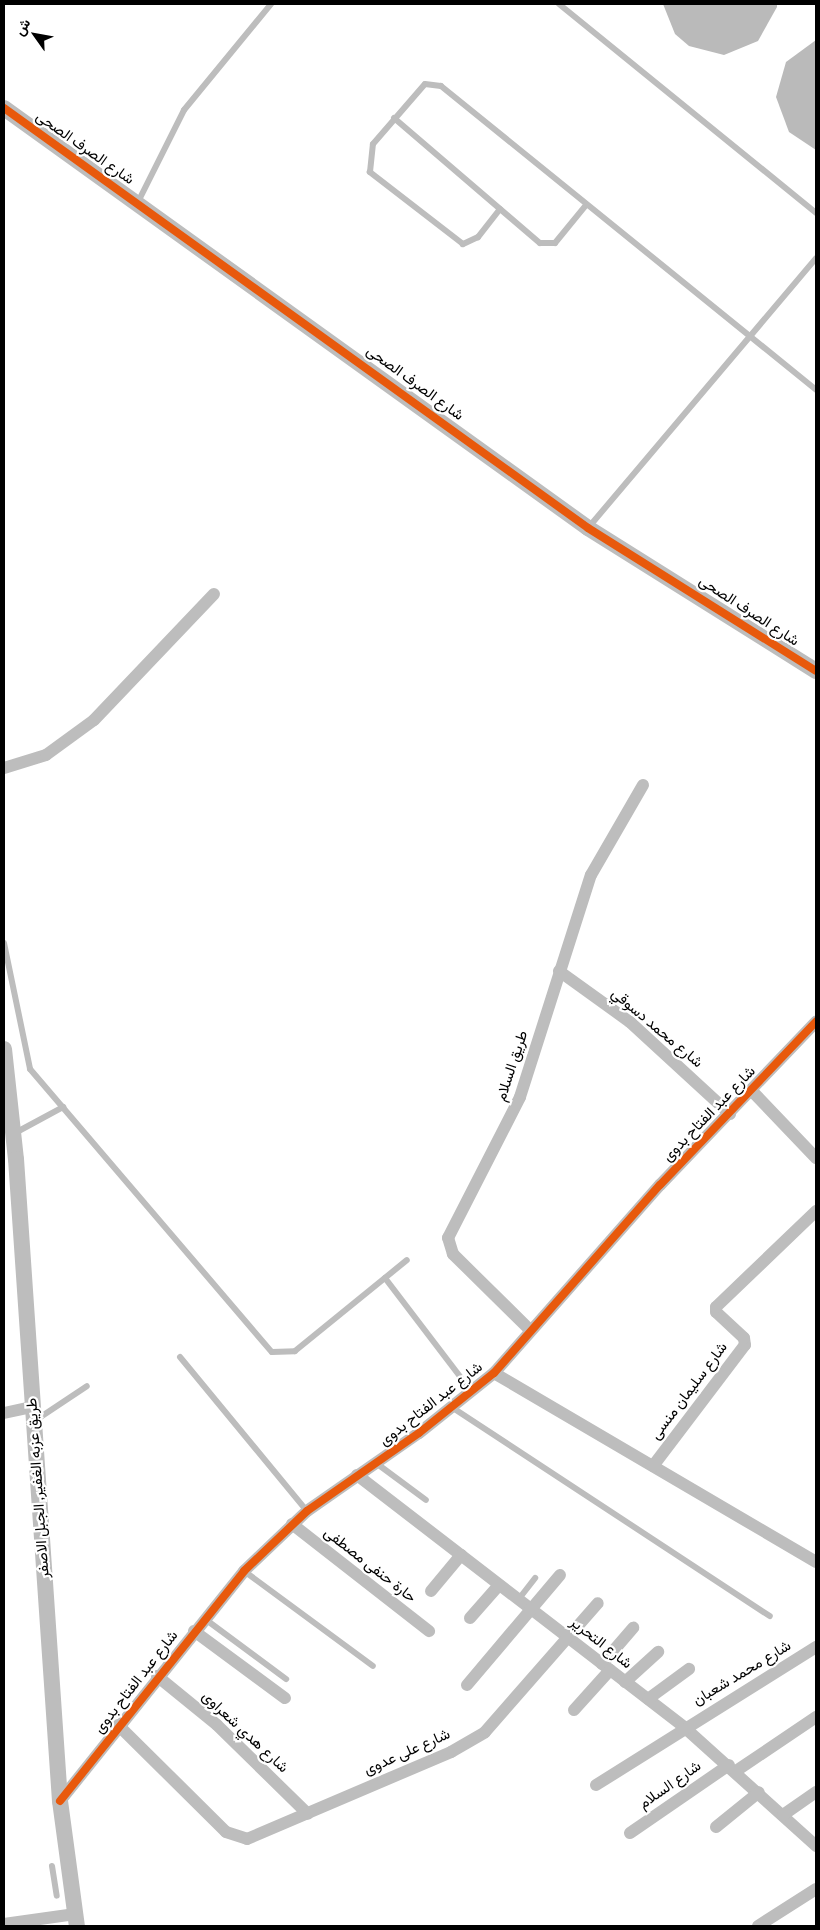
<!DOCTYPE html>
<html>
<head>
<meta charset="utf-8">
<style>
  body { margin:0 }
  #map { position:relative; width:820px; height:1930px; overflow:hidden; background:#fff; font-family:Cabin,Vazirmatn,sans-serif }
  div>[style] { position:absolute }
  .water>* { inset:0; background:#bababa }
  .service>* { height:6px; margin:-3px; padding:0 3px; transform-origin:3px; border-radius:3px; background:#bdbdbd }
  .minor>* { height:12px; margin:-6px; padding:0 6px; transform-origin:6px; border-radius:6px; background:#bdbdbd }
  .tertiary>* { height:16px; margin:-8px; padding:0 8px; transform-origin:8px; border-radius:8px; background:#bdbdbd }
  .rail>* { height:4px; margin-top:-2px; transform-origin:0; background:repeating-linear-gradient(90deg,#bdbdbd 0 8px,transparent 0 10.5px) }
  .cycleway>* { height:8px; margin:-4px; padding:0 4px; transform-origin:4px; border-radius:4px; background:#e8590c }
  span { translate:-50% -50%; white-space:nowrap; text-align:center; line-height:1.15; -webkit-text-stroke:4.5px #fff; paint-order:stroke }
  .street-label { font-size:15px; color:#000 }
  .frame { position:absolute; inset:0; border:5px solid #000; pointer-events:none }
  .north { position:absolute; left:10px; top:10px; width:50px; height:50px; -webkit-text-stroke:4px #fff; paint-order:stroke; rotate:302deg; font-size:14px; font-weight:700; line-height:20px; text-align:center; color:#000 }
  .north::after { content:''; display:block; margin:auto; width:18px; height:22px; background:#000; clip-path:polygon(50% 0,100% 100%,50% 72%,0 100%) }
</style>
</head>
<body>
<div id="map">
  <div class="water">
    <div style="clip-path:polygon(663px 4px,777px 4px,777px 7px,758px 41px,724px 55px,689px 46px,675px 34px)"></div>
    <div style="clip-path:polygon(816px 40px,816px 150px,789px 132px,776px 97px,786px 62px)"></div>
  </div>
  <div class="service">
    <div style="left:559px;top:4px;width:331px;rotate:39.1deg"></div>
    <div style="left:394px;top:118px;width:192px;rotate:40.6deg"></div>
    <div style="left:540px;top:243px;width:15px"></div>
    <div style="left:555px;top:243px;width:49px;rotate:-50.8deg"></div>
    <div style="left:138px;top:202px;width:103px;rotate:-63.4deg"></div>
    <div style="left:184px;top:110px;width:137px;rotate:-50.6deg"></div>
    <div style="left:500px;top:209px;width:36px;rotate:128deg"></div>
    <div style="left:478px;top:237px;width:17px;rotate:155deg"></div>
    <div style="left:463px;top:244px;width:118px;rotate:-142.3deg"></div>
    <div style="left:370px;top:172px;width:28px;rotate:-84deg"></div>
    <div style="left:373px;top:144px;width:79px;rotate:-49.1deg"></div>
    <div style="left:425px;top:84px;width:16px;rotate:7deg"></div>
    <div style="left:441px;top:86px;width:483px;rotate:39deg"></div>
    <div style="left:588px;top:528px;width:353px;rotate:-49.8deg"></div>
    <div style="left:4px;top:943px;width:129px;rotate:78.3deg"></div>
    <div style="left:30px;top:1069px;width:372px;rotate:49.5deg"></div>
    <div style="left:272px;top:1352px;width:23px;rotate:-2deg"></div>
    <div style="left:295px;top:1351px;width:144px;rotate:-39.1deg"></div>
    <div style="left:15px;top:1133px;width:55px;rotate:-28.4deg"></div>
    <div style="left:385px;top:1278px;width:143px;rotate:52.7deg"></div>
    <div style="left:180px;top:1357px;width:200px;rotate:50.5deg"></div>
    <div style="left:453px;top:1408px;width:379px;rotate:33.3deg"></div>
    <div style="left:36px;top:1420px;width:61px;rotate:-33.7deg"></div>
    <div style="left:376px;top:1463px;width:62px;rotate:36.5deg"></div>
    <div style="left:244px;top:1571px;width:160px;rotate:36.4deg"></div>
    <div style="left:518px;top:1600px;width:28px;rotate:-52deg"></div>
    <div style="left:205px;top:1619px;width:101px;rotate:36.5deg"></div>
    <div style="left:52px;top:1866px;width:30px;rotate:81deg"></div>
  </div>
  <div class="minor">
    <div style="left:4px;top:768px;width:44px;rotate:-17.2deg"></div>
    <div style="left:46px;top:755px;width:59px;rotate:-36.1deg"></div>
    <div style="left:94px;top:720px;width:174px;rotate:-46.4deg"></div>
    <div style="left:559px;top:971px;width:87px;rotate:35.7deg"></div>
    <div style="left:630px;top:1022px;width:136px;rotate:42.6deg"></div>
    <div style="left:752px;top:1091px;width:93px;rotate:46.3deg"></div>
    <div style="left:529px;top:1329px;width:107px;rotate:-135.4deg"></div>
    <div style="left:453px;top:1254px;width:17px;rotate:-107deg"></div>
    <div style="left:448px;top:1238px;width:158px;rotate:-62.9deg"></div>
    <div style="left:520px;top:1097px;width:233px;rotate:-72.3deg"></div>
    <div style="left:591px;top:875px;width:104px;rotate:-60deg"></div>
    <div style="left:494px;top:1373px;width:373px;rotate:30.4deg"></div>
    <div style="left:4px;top:1413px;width:29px;rotate:-12deg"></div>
    <div style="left:653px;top:1466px;width:152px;rotate:-52.8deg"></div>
    <div style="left:745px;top:1345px;width:7px;rotate:-98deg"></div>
    <div style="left:744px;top:1338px;width:38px;rotate:-137deg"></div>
    <div style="left:716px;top:1312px;width:5px;rotate:-90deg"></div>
    <div style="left:716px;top:1307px;width:139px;rotate:-43.8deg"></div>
    <div style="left:357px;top:1475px;width:413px;rotate:37.6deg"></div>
    <div style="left:684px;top:1727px;width:178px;rotate:42deg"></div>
    <div style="left:292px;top:1524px;width:174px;rotate:38deg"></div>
    <div style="left:431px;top:1591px;width:47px;rotate:-50.2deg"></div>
    <div style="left:470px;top:1618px;width:44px;rotate:-48.7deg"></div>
    <div style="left:194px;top:1631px;width:113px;rotate:36.4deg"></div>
    <div style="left:602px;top:1664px;width:48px;rotate:-49.3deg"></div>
    <div style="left:157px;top:1676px;width:77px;rotate:39.2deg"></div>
    <div style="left:217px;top:1725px;width:127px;rotate:44.4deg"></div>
    <div style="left:625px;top:1682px;width:45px;rotate:-42.3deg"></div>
    <div style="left:467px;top:1685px;width:144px;rotate:-49.8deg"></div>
    <div style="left:648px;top:1699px;width:51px;rotate:-36.2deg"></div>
    <div style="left:574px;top:1710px;width:54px;rotate:-48deg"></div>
    <div style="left:118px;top:1725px;width:152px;rotate:44.7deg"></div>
    <div style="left:226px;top:1832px;width:22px;rotate:18deg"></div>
    <div style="left:247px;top:1839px;width:222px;rotate:-23.1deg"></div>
    <div style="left:451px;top:1752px;width:39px;rotate:-30deg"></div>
    <div style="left:485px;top:1732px;width:171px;rotate:-48.8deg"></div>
    <div style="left:736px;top:1771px;width:97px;rotate:-34deg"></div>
    <div style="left:596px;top:1785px;width:260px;rotate:-32.1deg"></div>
    <div style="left:60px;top:1801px;width:295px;rotate:-51.3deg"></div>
    <div style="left:244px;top:1571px;width:87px;rotate:-43.6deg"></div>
    <div style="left:307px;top:1511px;width:136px;rotate:-34.9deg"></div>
    <div style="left:419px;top:1433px;width:96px;rotate:-38.7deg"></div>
    <div style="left:494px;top:1373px;width:251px;rotate:-48.6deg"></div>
    <div style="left:660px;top:1185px;width:226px;rotate:-46.3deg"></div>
    <div style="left:783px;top:1815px;width:40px;rotate:-34.9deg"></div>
    <div style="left:716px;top:1827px;width:55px;rotate:-39.1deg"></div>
    <div style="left:630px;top:1833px;width:120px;rotate:-34.5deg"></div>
    <div style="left:4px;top:1924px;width:72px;rotate:-8deg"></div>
    <div style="left:758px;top:1926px;width:69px;rotate:-32.5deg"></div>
  </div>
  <div class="tertiary">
    <div style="left:4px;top:108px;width:719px;rotate:35.72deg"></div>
    <div style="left:588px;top:528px;width:269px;rotate:32.1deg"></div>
    <div style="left:4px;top:1049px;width:111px;rotate:83.8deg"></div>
    <div style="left:16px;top:1159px;width:644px;rotate:86.08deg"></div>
    <div style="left:60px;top:1801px;width:126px;rotate:82.3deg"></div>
  </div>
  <div class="rail">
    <div style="left:4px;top:1922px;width:4px;rotate:90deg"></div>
  </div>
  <div class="cycleway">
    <div style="left:4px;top:108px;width:719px;rotate:35.72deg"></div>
    <div style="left:588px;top:528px;width:269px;rotate:32.1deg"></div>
    <div style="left:60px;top:1801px;width:295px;rotate:-51.3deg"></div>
    <div style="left:244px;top:1571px;width:87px;rotate:-43.6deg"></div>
    <div style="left:307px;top:1511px;width:136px;rotate:-34.9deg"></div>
    <div style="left:419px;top:1433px;width:96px;rotate:-38.7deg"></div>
    <div style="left:494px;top:1373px;width:251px;rotate:-48.6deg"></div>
    <div style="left:660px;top:1185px;width:226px;rotate:-46.3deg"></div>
  </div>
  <div class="street-label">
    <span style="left:85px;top:148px;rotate:35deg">شارع الصرف الصحى</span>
    <span style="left:415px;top:383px;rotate:36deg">شارع الصرف الصحى</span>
    <span style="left:749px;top:611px;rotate:33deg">شارع الصرف الصحى</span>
    <span style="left:657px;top:1028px;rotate:40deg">شارع محمد دسوقي</span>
    <span style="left:512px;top:1066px;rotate:-72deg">طريق السلام</span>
    <span style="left:709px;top:1114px;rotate:-46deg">شارع عبد الفتاح بدوى</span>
    <span style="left:689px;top:1391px;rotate:-53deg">شارع سليمان منسى</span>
    <span style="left:431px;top:1404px;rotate:-38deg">شارع عبد الفتاح بدوى</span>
    <span style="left:38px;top:1488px;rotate:-94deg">طريق عزبه الغفير, الجبل الاصفر</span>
    <span style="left:370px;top:1565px;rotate:38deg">حارة حنفى مصطفى</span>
    <span style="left:601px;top:1643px;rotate:38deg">شارع التحرير</span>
    <span style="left:742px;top:1673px;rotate:-31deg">شارع محمد شعبان</span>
    <span style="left:136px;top:1682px;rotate:-52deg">شارع عبد الفتاح بدوى</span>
    <span style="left:245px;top:1732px;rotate:43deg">شارع هدي شعراوى</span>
    <span style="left:407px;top:1752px;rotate:-24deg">شارع على عدوى</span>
    <span style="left:670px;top:1785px;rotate:-35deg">شارع السلام</span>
  </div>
  <div class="frame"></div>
  <div class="north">ش</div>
</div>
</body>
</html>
